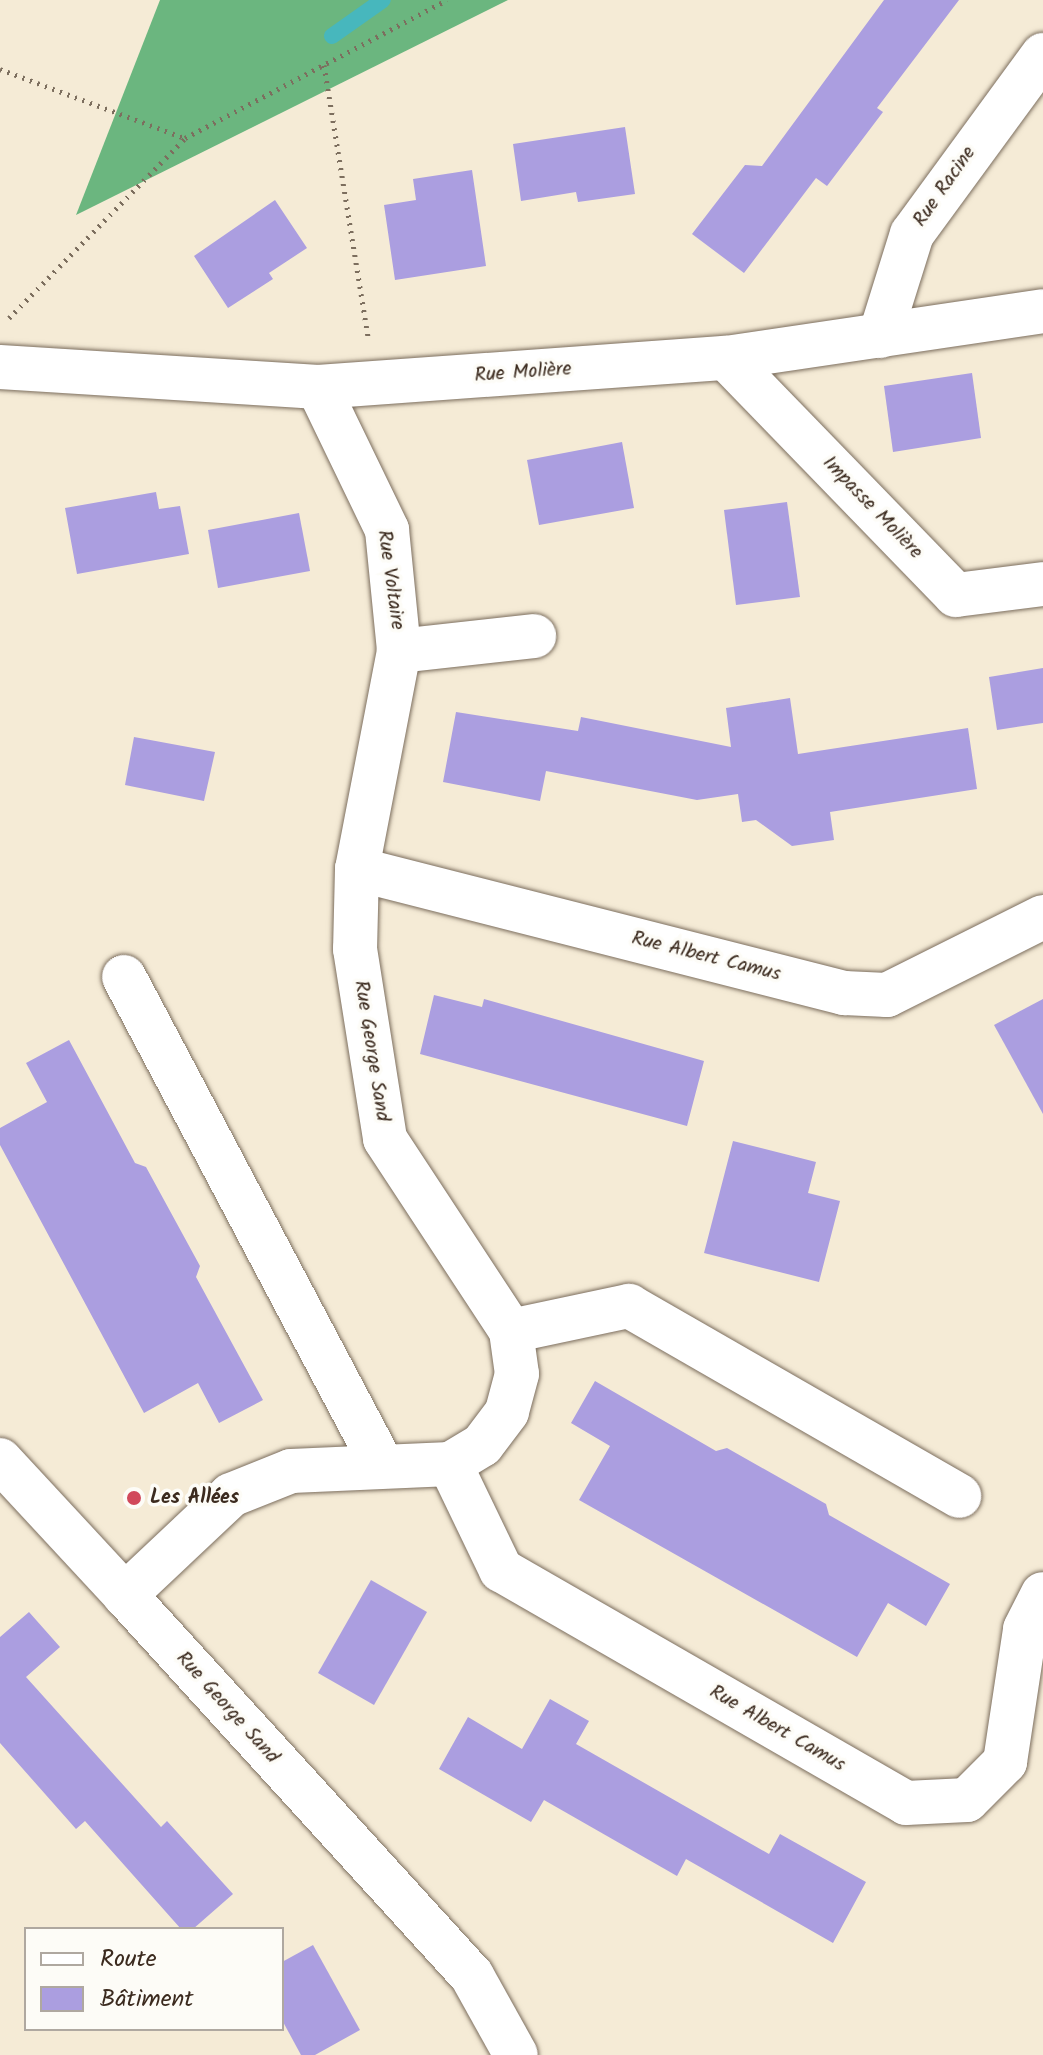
<!DOCTYPE html>
<html>
<head>
<meta charset="utf-8">
<style>
  body { margin:0 }
  #map { position:relative; width:1043px; height:2055px; overflow:hidden; background:#f5ebd6; font-family:Kalam,sans-serif }
  div>[style] { position:absolute }
  .forest>* { inset:0; background:#6bb67f }
  .stream>* { height:16px; margin:-8px; padding:0 8px; transform-origin:8px; border-radius:8px; background:#47b7bd }
  .building>* { inset:0; background:#ab9ee0 }
  .path>* { height:5px; margin-top:-2.5px; transform-origin:0; background:repeating-linear-gradient(90deg,#7c6e5e 0 2px,transparent 0 8px) }
  .roads { filter:drop-shadow(0 0 2px #7c6e5e) drop-shadow(0 0 2px #7c6e5e) }
  .minor>* { height:44px; margin:-22px; padding:0 22px; transform-origin:22px; border-radius:22px; background:#fff }
  .dots>* { width:22px; height:22px; translate:-50% -50%; box-sizing:border-box; border:4px solid #fdfcf7; border-radius:50% }
  span { translate:-50% -50%; white-space:nowrap; text-align:center; line-height:1.15; -webkit-text-stroke:7px #fdfcf7; paint-order:stroke }
  .street-label { font-size:20px; color:#3b2a1e }
  .poi-label { font-size:20px; color:#3b2a1e; font-weight:700 }
  .left { translate:0 -50%; text-align:left }
  .legend { position:absolute; left:24px; top:1927px; width:260px; height:104px; box-sizing:border-box; background:#fdfcf7; border:2px solid #afa8a0; margin:0; padding:10px 14px; list-style:none; font-size:24px; color:#3b2a1e }
  .legend li { display:flex; align-items:center; gap:16px; height:40px }
  .legend b { width:40px; border:2px solid #afa8a0 }
</style>
</head>
<body>
<div id="map">
  <div class="forest">
    <div style="clip-path:polygon(160px 0,508px 0,76px 215px)"></div>
  </div>
  <div class="stream">
    <div style="left:332px;top:36px;width:62px;rotate:-35.2deg"></div>
  </div>
  <div class="building">
    <div style="clip-path:polygon(884px 0,959px 0,877px 108px,883px 112px,827px 186px,816px 178px,744px 273px,692px 234px,745px 165px,762px 166px)"></div>
    <div style="clip-path:polygon(625px 127px,635px 194px,578px 202px,576px 192px,521px 201px,513px 144px)"></div>
    <div style="clip-path:polygon(472px 170px,486px 266px,395px 280px,384px 205px,416px 200px,413px 179px)"></div>
    <div style="clip-path:polygon(275px 200px,307px 248px,269px 273px,273px 279px,228px 308px,194px 256px)"></div>
    <div style="clip-path:polygon(972px 373px,981px 438px,893px 452px,884px 386px)"></div>
    <div style="clip-path:polygon(622px 442px,634px 508px,539px 525px,527px 460px)"></div>
    <div style="clip-path:polygon(156px 492px,159px 509px,180px 506px,189px 554px,77px 574px,65px 508px)"></div>
    <div style="clip-path:polygon(787px 502px,800px 597px,736px 605px,724px 510px)"></div>
    <div style="clip-path:polygon(299px 513px,310px 571px,218px 588px,208px 530px)"></div>
    <div style="clip-path:polygon(1043px 668px,1043px 723px,997px 730px,989px 677px)"></div>
    <div style="clip-path:polygon(790px 698px,798px 754px,968px 728px,977px 789px,830px 812px,834px 840px,792px 846px,756px 820px,742px 822px,738px 794px,697px 800px,546px 771px,540px 801px,443px 782px,456px 712px,578px 731px,581px 717px,731px 747px,726px 708px)"></div>
    <div style="clip-path:polygon(134px 737px,215px 752px,204px 801px,125px 785px)"></div>
    <div style="clip-path:polygon(434px 995px,482px 1007px,484px 999px,704px 1061px,687px 1126px,420px 1054px)"></div>
    <div style="clip-path:polygon(1043px 999px,1043px 1114px,994px 1025px)"></div>
    <div style="clip-path:polygon(69px 1040px,135px 1163px,146px 1167px,200px 1266px,196px 1277px,263px 1400px,219px 1423px,198px 1383px,144px 1413px,0 1145px,0 1128px,47px 1102px,26px 1063px)"></div>
    <div style="clip-path:polygon(733px 1141px,816px 1162px,808px 1193px,840px 1201px,819px 1282px,704px 1253px)"></div>
    <div style="clip-path:polygon(595px 1381px,716px 1451px,727px 1448px,826px 1504px,829px 1515px,950px 1584px,926px 1626px,888px 1603px,857px 1657px,579px 1500px,610px 1446px,571px 1423px)"></div>
    <div style="clip-path:polygon(371px 1580px,427px 1612px,374px 1705px,318px 1673px)"></div>
    <div style="clip-path:polygon(29px 1612px,60px 1647px,26px 1677px,161px 1827px,167px 1821px,233px 1894px,193px 1929px,181px 1929px,85px 1821px,76px 1829px,0 1743px,0 1637px)"></div>
    <div style="clip-path:polygon(550px 1699px,589px 1721px,576px 1744px,769px 1854px,780px 1834px,866px 1882px,833px 1943px,686px 1859px,677px 1876px,544px 1800px,531px 1822px,439px 1769px,468px 1717px,522px 1749px)"></div>
    <div style="clip-path:polygon(313px 1945px,360px 2030px,315px 2055px,301px 2055px,282px 2020px,282px 1962px)"></div>
  </div>
  <div class="path">
    <div style="left:324px;top:65px;width:275px;rotate:80.8deg"></div>
    <div style="left:0;top:69px;width:197px;rotate:20.5deg"></div>
    <div style="left:9px;top:318px;width:252px;rotate:-45.6deg"></div>
    <div style="left:185px;top:138px;width:296px;rotate:-27.8deg"></div>
  </div>
  <div class="roads">
    <div class="minor">
      <div style="left:880px;top:336px;width:107px;rotate:-72.6deg"></div>
      <div style="left:912px;top:234px;width:222px;rotate:-53.8deg"></div>
      <div style="left:726px;top:358px;width:330px;rotate:45.9deg"></div>
      <div style="left:956px;top:595px;width:88px;rotate:-7.2deg"></div>
      <div style="left:0;top:367px;width:319px;rotate:3.6deg"></div>
      <div style="left:318px;top:387px;width:409px;rotate:-4.1deg"></div>
      <div style="left:726px;top:358px;width:320px;rotate:-8.4deg"></div>
      <div style="left:318px;top:387px;width:159px;rotate:64.2deg"></div>
      <div style="left:387px;top:530px;width:122px;rotate:84.3deg"></div>
      <div style="left:399px;top:651px;width:136px;rotate:-6.3deg"></div>
      <div style="left:399px;top:651px;width:222px;rotate:100.9deg"></div>
      <div style="left:357px;top:869px;width:80px;rotate:91.4deg"></div>
      <div style="left:355px;top:949px;width:192px;rotate:81deg"></div>
      <div style="left:385px;top:1139px;width:230px;rotate:56.7deg"></div>
      <div style="left:511px;top:1331px;width:43px;rotate:82.1deg"></div>
      <div style="left:517px;top:1374px;width:39px;rotate:105deg"></div>
      <div style="left:507px;top:1412px;width:41px;rotate:127.1deg"></div>
      <div style="left:482px;top:1445px;width:37px;rotate:149deg"></div>
      <div style="left:450px;top:1464px;width:159px;rotate:177.5deg"></div>
      <div style="left:291px;top:1471px;width:65px;rotate:158.2deg"></div>
      <div style="left:231px;top:1495px;width:146px;rotate:136.7deg"></div>
      <div style="left:125px;top:1595px;width:515px;rotate:47.67deg"></div>
      <div style="left:472px;top:1976px;width:90px;rotate:60.9deg"></div>
      <div style="left:357px;top:869px;width:503px;rotate:14.29deg"></div>
      <div style="left:844px;top:993px;width:43px;rotate:2.7deg"></div>
      <div style="left:887px;top:995px;width:174px;rotate:-26.6deg"></div>
      <div style="left:124px;top:977px;width:552px;rotate:62.14deg"></div>
      <div style="left:511px;top:1331px;width:121px;rotate:-12deg"></div>
      <div style="left:629px;top:1306px;width:381px;rotate:29.9deg"></div>
      <div style="left:0;top:1460px;width:184px;rotate:47.2deg"></div>
      <div style="left:450px;top:1464px;width:118px;rotate:64.3deg"></div>
      <div style="left:501px;top:1570px;width:467px;rotate:29.9deg"></div>
      <div style="left:906px;top:1803px;width:61px;rotate:-2.8deg"></div>
      <div style="left:967px;top:1800px;width:54px;rotate:-45deg"></div>
      <div style="left:1005px;top:1762px;width:134px;rotate:-81.4deg"></div>
      <div style="left:1025px;top:1629px;width:39px;rotate:-63deg"></div>
    </div>
  </div>
  <div class="dots">
    <div style="left:134px;top:1498px;background:#d1495b"></div>
  </div>
  <div class="street-label">
    <span style="left:945px;top:187px;rotate:-55deg">Rue Racine</span>
    <span style="left:523px;top:373px;rotate:-4deg">Rue Molière</span>
    <span style="left:872px;top:508px;rotate:46deg">Impasse Molière</span>
    <span style="left:390px;top:580px;rotate:82deg">Rue Voltaire</span>
    <span style="left:706px;top:957px;rotate:14deg">Rue Albert Camus</span>
    <span style="left:371px;top:1051px;rotate:81deg">Rue George Sand</span>
    <span style="left:227px;top:1708px;rotate:48deg">Rue George Sand</span>
    <span style="left:777px;top:1729px;rotate:30deg">Rue Albert Camus</span>
  </div>
  <div class="poi-label">
    <span class="left" style="left:150px;top:1498px">Les Allées</span>
  </div>
  <ul class="legend">
  <li><b style="height:10px;background:#fff"></b>Route</li>
  <li><b style="height:22px;background:#ab9ee0"></b>Bâtiment</li>
  </ul>
</div>
</body>
</html>
